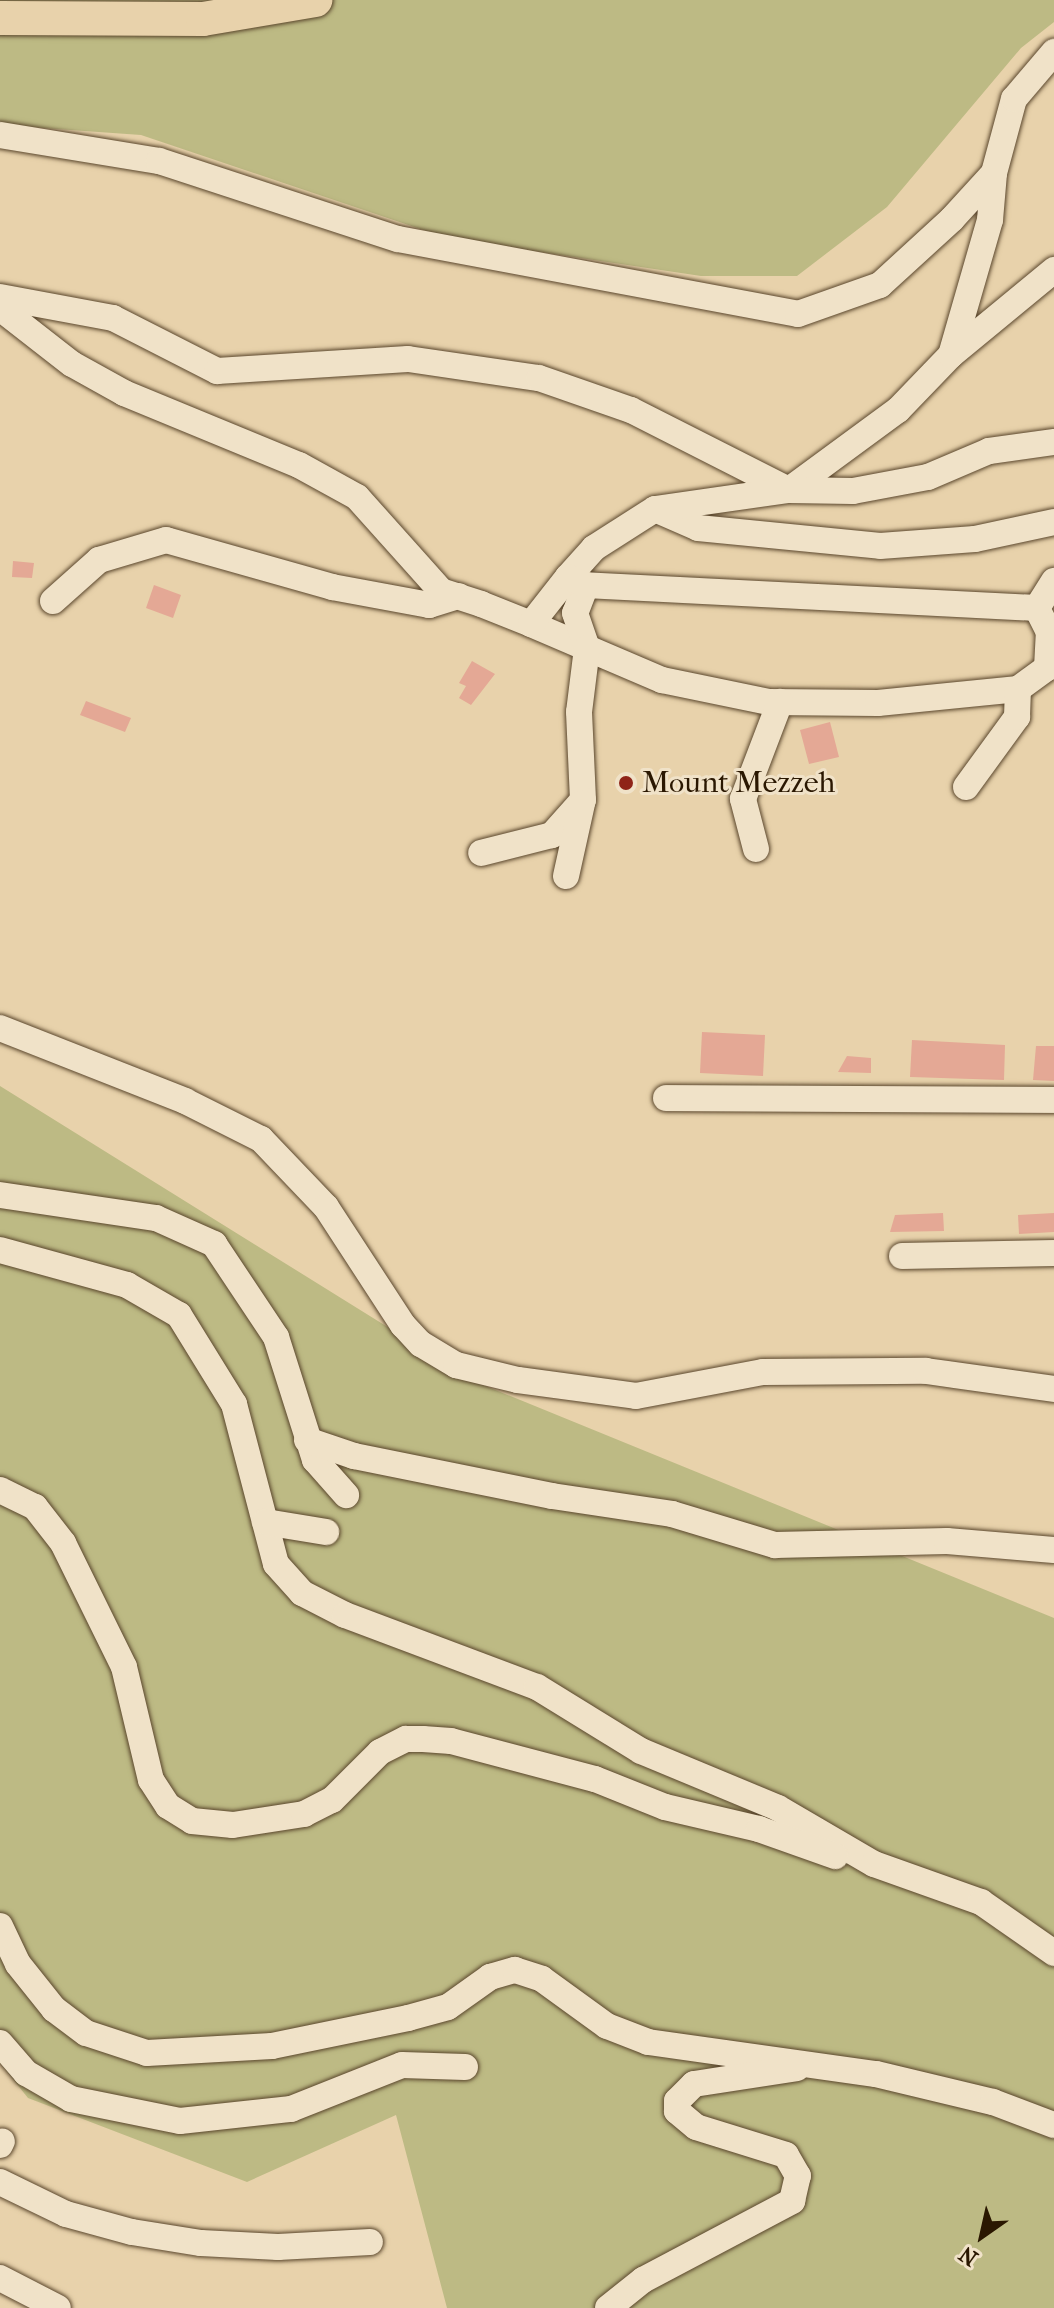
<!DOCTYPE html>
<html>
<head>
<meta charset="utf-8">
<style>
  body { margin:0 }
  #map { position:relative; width:1054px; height:2308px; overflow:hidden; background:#e8d2ab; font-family:"IM FELL French Canon",serif }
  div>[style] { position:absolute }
  .green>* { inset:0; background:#bdba84 }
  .building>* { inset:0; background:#e4a895 }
  .roads { filter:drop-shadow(0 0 2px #5a462c) drop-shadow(0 0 2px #5a462c) }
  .minor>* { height:26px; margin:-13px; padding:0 13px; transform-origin:13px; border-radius:13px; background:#f0e2c8 }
  .major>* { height:34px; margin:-17px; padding:0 17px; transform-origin:17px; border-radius:17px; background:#e8d2ab }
  .dots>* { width:22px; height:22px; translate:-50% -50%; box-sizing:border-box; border:4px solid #f0e2c8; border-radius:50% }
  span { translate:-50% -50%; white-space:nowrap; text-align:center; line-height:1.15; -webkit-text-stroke:6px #f0e2c8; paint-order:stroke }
  .poi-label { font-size:30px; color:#2a1701 }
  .left { translate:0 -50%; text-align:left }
  .north { position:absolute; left:942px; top:2196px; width:80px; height:80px; -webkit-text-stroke:6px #f0e2c8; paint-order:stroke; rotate:214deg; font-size:22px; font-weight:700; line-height:32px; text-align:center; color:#2a1701 }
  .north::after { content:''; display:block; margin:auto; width:28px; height:36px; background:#2a1701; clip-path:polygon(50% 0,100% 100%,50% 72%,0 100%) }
</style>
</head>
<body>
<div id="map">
  <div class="green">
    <div style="clip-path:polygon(0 0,1054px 0,1054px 22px,1021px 48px,887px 207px,797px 276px,701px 276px,447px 238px,141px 135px,0 125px)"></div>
    <div style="clip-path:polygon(0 1086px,476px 1382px,1054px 1618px,1054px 2308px,447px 2308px,396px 2115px,247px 2182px,28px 2098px,0 2063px)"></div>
  </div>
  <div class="building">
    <div style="clip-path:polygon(13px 561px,34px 563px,32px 578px,12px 577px)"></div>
    <div style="clip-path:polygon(154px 585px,181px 595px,173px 618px,146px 608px)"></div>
    <div style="clip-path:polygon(472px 661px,495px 674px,471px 705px,459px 698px,466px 686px,459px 683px)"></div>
    <div style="clip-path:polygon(86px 701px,131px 718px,125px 732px,80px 715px)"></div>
    <div style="clip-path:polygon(830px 722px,839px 757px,809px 764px,800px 730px)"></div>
    <div style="clip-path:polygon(702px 1032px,765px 1035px,763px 1076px,700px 1073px)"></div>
    <div style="clip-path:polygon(912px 1040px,1005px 1045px,1004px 1080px,910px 1077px)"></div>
    <div style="clip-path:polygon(1036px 1046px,1054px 1046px,1054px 1081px,1033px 1080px)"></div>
    <div style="clip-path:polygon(847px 1056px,871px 1058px,871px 1073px,838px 1072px)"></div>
    <div style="clip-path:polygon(943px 1213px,944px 1231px,890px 1232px,895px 1215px)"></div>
    <div style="clip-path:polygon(1054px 1213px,1054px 1232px,1019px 1234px,1018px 1215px)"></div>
  </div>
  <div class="roads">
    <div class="minor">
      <div style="left:0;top:135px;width:161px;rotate:9.3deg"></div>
      <div style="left:159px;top:161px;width:251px;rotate:18.1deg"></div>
      <div style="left:398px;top:239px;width:407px;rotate:10.6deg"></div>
      <div style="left:798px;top:314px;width:87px;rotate:-19.5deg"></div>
      <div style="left:880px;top:285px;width:98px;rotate:-42.5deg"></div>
      <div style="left:952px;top:219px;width:62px;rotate:-47.6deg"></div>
      <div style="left:994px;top:173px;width:77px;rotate:-74.9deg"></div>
      <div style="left:1014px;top:99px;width:62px;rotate:-49.6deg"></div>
      <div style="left:0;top:297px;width:115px;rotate:10.5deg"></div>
      <div style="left:113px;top:318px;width:117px;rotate:27deg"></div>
      <div style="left:217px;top:371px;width:191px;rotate:-3.6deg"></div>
      <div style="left:408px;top:359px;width:132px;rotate:8.3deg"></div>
      <div style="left:539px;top:378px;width:97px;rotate:19.2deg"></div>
      <div style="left:631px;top:410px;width:177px;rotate:26.9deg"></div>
      <div style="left:789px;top:490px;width:135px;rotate:-36.3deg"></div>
      <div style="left:898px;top:410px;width:76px;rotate:-46.1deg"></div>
      <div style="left:951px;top:355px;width:141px;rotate:-73.9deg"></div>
      <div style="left:990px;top:220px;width:47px;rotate:-85.1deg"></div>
      <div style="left:0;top:308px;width:91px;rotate:37.9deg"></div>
      <div style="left:72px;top:364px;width:60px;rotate:29.1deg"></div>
      <div style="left:124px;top:393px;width:189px;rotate:22.4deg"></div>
      <div style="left:299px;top:465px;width:66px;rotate:28.9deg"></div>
      <div style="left:357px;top:497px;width:126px;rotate:48.2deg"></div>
      <div style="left:441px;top:591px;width:42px;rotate:18deg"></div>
      <div style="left:481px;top:604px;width:54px;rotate:21.8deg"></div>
      <div style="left:531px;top:624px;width:61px;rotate:23.2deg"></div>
      <div style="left:587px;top:648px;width:82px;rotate:23.1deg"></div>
      <div style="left:662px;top:680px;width:109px;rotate:11.6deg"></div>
      <div style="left:769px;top:702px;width:109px;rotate:0.5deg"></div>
      <div style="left:878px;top:703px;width:141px;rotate:-5.7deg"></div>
      <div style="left:1018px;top:689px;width:36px;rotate:-36deg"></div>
      <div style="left:1047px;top:668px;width:36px;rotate:-87deg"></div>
      <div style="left:1049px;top:632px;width:27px;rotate:-117deg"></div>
      <div style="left:1037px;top:608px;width:452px;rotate:-177.1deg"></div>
      <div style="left:586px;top:585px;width:30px;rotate:111deg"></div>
      <div style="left:575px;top:613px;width:37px;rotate:71deg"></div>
      <div style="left:587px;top:648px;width:64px;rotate:97.1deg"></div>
      <div style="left:579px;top:712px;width:88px;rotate:87.4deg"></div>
      <div style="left:583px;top:800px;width:47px;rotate:131.5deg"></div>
      <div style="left:552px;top:835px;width:73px;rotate:165.8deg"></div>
      <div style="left:951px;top:355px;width:134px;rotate:-39.5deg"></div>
      <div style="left:655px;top:509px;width:47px;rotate:23.8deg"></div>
      <div style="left:698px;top:528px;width:183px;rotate:5.6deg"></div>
      <div style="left:880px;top:546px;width:95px;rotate:-4.2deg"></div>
      <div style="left:975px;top:539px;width:81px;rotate:-12.1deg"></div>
      <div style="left:568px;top:577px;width:39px;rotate:-48deg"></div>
      <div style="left:594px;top:548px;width:72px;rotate:-32.6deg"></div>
      <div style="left:655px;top:509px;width:135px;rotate:-8.1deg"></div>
      <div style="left:789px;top:490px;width:64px;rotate:0.9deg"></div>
      <div style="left:853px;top:491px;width:76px;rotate:-10.6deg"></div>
      <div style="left:928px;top:477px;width:66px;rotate:-23.1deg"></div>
      <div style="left:989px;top:451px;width:66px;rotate:-7.9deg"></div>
      <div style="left:53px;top:601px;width:62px;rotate:-41.7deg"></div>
      <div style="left:99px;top:560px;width:70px;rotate:-16.6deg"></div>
      <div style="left:166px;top:540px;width:173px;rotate:15.8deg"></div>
      <div style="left:332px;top:587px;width:99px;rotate:10.5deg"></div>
      <div style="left:429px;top:605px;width:31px;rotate:-17deg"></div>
      <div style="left:1037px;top:608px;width:32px;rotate:-58deg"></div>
      <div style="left:531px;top:624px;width:60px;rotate:-51.8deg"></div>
      <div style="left:568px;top:577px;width:17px;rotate:25deg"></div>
      <div style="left:966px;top:787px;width:87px;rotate:-53.9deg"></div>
      <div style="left:1017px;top:717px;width:28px;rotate:-88deg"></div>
      <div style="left:756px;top:849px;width:52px;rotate:-104.6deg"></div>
      <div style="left:743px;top:799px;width:104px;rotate:-69.1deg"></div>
      <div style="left:566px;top:876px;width:74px;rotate:-77.5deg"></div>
      <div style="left:0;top:1028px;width:199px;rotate:21.5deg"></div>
      <div style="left:185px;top:1101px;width:85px;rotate:26.6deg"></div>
      <div style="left:261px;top:1139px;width:94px;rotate:46.3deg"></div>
      <div style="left:326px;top:1207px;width:141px;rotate:56.9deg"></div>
      <div style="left:403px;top:1325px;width:26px;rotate:47deg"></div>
      <div style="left:421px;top:1344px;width:41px;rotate:31deg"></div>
      <div style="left:456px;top:1365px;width:64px;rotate:13.6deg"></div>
      <div style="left:518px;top:1380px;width:119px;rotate:7.7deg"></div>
      <div style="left:636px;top:1396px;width:129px;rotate:-10.7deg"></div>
      <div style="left:763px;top:1372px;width:163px;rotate:-0.4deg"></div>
      <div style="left:926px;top:1371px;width:129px;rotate:8deg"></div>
      <div style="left:666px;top:1098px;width:388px;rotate:0.3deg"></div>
      <div style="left:0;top:1195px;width:158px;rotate:8.4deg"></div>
      <div style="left:156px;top:1218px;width:64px;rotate:24.1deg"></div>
      <div style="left:214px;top:1244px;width:112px;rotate:56.3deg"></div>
      <div style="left:276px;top:1337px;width:129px;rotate:72.4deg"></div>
      <div style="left:315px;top:1460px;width:47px;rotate:48.5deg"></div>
      <div style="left:0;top:1250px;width:132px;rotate:15.4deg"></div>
      <div style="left:127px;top:1285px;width:60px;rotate:30deg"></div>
      <div style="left:179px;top:1315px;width:105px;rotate:58.3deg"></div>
      <div style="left:234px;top:1404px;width:165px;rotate:75.3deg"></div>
      <div style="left:276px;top:1564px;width:39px;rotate:48deg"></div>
      <div style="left:302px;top:1593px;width:48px;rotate:27.1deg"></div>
      <div style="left:345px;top:1615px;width:205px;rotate:20.6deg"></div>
      <div style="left:537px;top:1687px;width:122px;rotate:31.6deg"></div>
      <div style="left:641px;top:1751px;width:148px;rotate:22.6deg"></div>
      <div style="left:778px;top:1808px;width:111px;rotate:30.3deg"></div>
      <div style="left:874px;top:1864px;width:114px;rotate:19.6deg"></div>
      <div style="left:981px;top:1902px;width:89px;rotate:34.9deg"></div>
      <div style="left:902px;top:1256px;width:152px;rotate:-1.1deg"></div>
      <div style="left:307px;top:1440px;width:50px;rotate:18.8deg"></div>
      <div style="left:354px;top:1456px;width:202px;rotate:11.4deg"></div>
      <div style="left:552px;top:1496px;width:121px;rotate:8.5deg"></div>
      <div style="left:672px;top:1514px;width:108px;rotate:16.8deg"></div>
      <div style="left:775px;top:1545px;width:172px;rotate:-1.3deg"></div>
      <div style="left:947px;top:1541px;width:107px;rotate:4.8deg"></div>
      <div style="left:0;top:1490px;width:39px;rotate:26deg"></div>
      <div style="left:35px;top:1507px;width:46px;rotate:52.1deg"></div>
      <div style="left:63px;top:1543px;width:138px;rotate:63.8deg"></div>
      <div style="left:124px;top:1667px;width:116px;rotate:76.6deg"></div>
      <div style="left:151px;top:1780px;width:31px;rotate:57deg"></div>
      <div style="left:168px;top:1806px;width:28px;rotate:32deg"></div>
      <div style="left:192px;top:1821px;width:41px;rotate:5.6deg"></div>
      <div style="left:233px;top:1825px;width:72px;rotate:-8.8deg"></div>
      <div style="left:304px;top:1814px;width:31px;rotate:-27deg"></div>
      <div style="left:332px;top:1800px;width:68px;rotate:-45deg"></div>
      <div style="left:380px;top:1752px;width:29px;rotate:-27deg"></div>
      <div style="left:406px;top:1739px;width:17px"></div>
      <div style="left:423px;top:1739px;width:28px;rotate:4deg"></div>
      <div style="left:451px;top:1741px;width:149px;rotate:14.8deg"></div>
      <div style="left:595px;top:1779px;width:75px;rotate:21.8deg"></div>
      <div style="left:665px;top:1807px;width:97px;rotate:13.2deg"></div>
      <div style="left:759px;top:1829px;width:81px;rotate:19.6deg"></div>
      <div style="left:265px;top:1522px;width:62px;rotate:9.3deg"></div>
      <div style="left:0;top:1926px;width:42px;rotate:64.7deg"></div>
      <div style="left:18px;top:1964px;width:58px;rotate:51.3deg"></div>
      <div style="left:54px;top:2009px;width:40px;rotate:37deg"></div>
      <div style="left:86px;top:2033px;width:64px;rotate:18.2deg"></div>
      <div style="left:147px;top:2053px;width:125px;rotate:-3.2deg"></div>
      <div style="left:272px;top:2046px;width:139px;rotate:-11.6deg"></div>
      <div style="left:408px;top:2018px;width:41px;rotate:-15.4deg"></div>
      <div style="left:448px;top:2007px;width:52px;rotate:-35.5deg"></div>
      <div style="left:490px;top:1977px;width:26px;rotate:-16deg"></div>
      <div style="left:515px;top:1970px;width:28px;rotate:18deg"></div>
      <div style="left:542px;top:1979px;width:80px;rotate:35.9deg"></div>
      <div style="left:607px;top:2026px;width:44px;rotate:21.3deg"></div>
      <div style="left:648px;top:2042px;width:230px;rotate:8deg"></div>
      <div style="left:876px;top:2074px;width:120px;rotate:13.5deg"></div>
      <div style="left:993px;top:2102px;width:65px;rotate:20.7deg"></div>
      <div style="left:0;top:2043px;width:40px;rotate:49deg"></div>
      <div style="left:26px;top:2073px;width:52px;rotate:30deg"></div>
      <div style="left:71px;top:2099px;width:111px;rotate:11.4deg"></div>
      <div style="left:180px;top:2121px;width:112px;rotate:-6.2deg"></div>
      <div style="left:291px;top:2109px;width:119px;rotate:-21.6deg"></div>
      <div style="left:402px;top:2065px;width:63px;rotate:1.8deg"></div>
      <div style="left:0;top:2145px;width:4px;rotate:-63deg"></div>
      <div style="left:0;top:2182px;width:73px;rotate:25.9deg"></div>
      <div style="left:66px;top:2214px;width:68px;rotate:15.3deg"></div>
      <div style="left:132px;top:2232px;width:70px;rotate:9.1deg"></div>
      <div style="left:201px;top:2243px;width:77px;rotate:3deg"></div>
      <div style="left:278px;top:2247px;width:92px;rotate:-3.1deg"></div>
      <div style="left:0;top:2278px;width:65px;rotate:27.3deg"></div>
      <div style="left:608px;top:2308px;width:45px;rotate:-38.7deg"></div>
      <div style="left:643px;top:2280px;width:169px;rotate:-27.9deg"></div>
      <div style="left:792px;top:2201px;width:26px;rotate:-77deg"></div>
      <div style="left:798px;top:2176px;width:24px;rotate:-120deg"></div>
      <div style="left:786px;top:2155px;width:94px;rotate:-162.7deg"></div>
      <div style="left:696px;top:2127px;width:25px;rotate:-140deg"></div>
      <div style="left:677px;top:2111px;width:10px;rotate:-90deg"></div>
      <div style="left:677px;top:2101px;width:24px;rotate:-45deg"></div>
      <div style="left:694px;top:2084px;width:104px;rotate:-8.8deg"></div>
    </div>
    <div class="major">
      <div style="left:0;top:18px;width:203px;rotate:0.3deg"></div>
      <div style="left:203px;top:19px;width:114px;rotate:-9.6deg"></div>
    </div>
  </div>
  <div class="dots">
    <div style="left:626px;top:783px;background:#8f2418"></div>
  </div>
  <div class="poi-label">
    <span class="left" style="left:642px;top:783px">Mount Mezzeh</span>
  </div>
  <div class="north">N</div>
</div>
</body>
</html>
